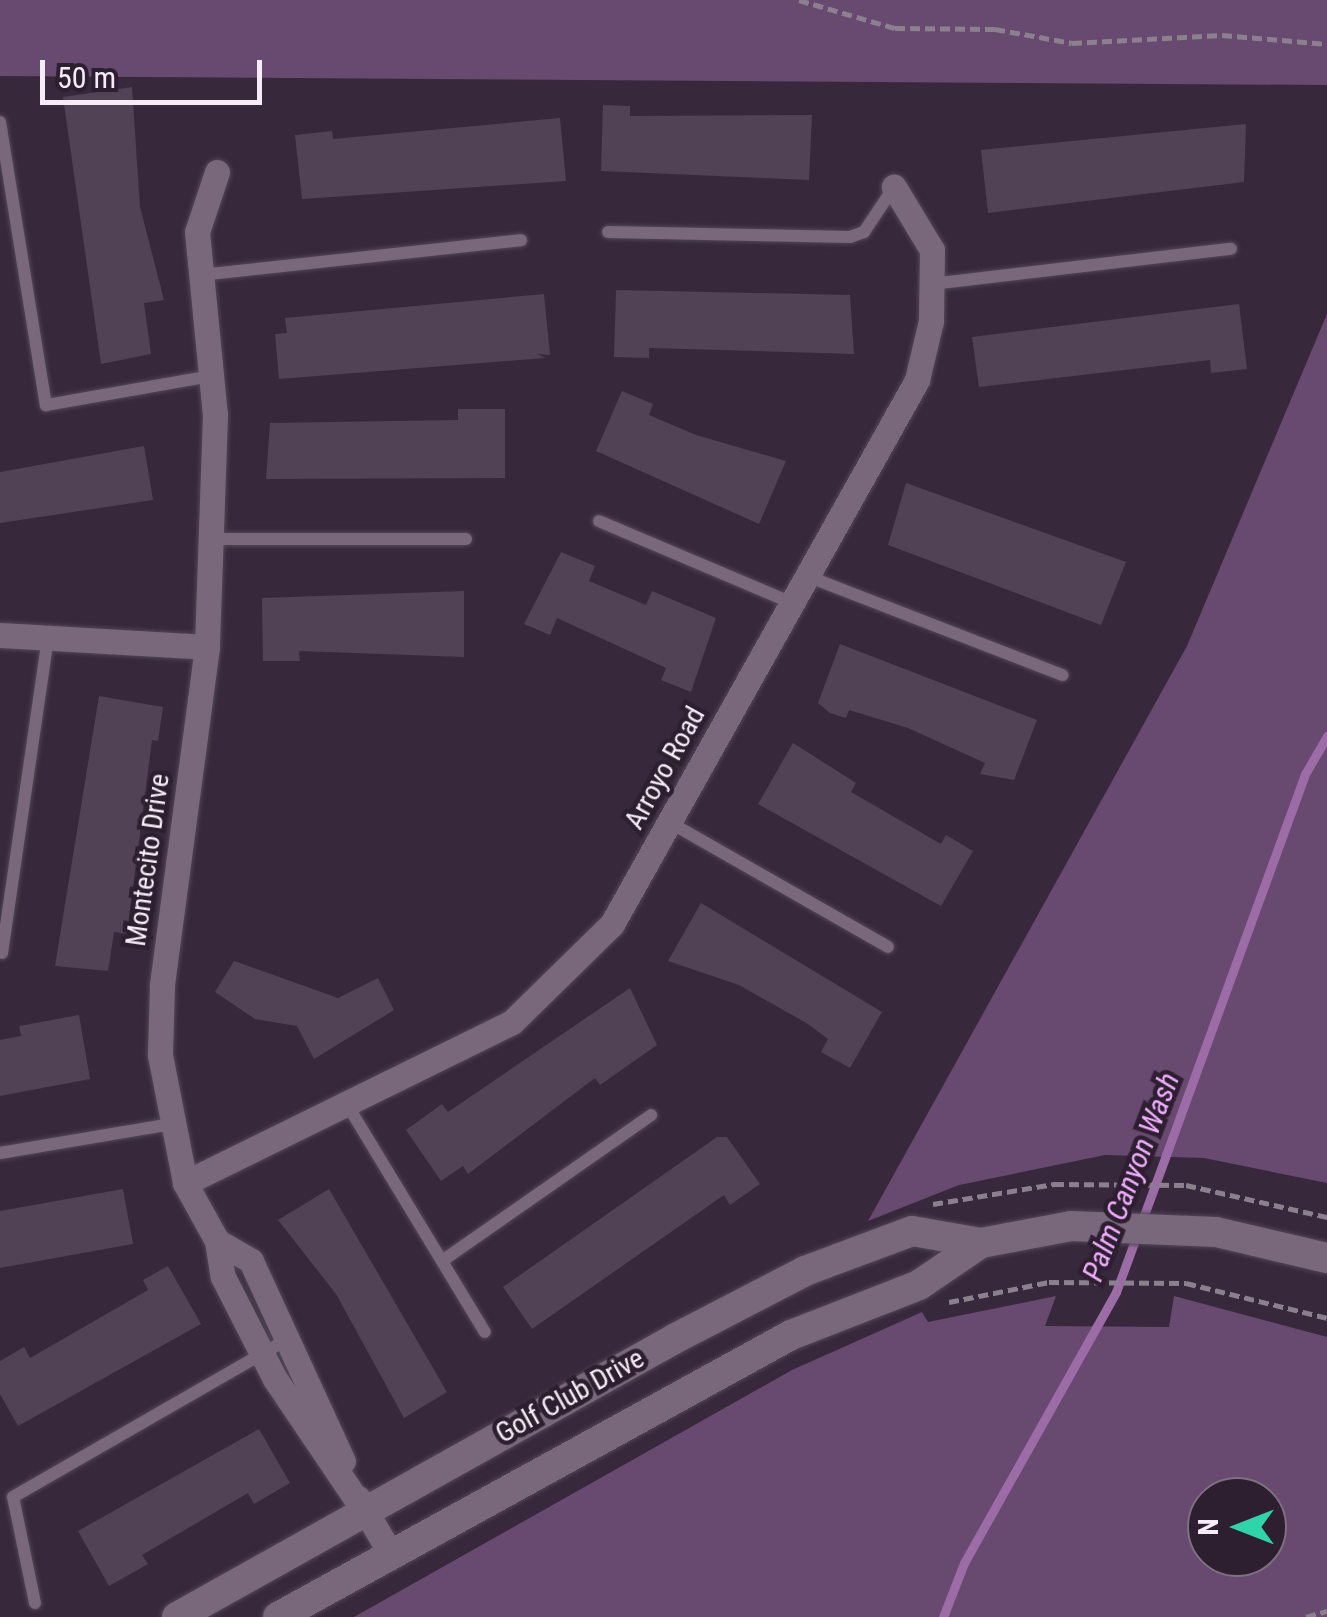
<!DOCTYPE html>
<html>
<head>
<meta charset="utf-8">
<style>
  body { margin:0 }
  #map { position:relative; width:1327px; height:1617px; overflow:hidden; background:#37293b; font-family:"Roboto Condensed",sans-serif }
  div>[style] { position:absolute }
  .green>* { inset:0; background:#68496f }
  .stream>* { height:9px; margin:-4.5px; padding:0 4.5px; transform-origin:4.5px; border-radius:4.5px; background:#9b6ca6 }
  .building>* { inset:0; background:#514255 }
  .path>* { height:5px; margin-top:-2.5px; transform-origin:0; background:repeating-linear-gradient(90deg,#8c808f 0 10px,transparent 0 15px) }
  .roads { filter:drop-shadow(0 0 2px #524655) drop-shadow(0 0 2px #524655) }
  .lane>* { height:12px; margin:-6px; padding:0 6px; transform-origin:6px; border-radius:6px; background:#79687c }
  .street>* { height:25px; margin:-12.5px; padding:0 12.5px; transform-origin:12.5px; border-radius:12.5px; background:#79687c }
  .secondary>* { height:30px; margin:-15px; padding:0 15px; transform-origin:15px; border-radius:15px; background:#79687c }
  span { translate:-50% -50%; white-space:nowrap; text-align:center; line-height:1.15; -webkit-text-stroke:9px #2d1f30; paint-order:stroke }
  .street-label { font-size:28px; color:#f5ecf7 }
  .water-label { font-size:30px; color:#f0aefe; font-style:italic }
  .north { position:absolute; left:1187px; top:1477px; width:100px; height:100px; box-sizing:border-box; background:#2d1f30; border:2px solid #7d7180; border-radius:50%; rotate:270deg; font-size:28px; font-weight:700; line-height:40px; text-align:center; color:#f5ecf7 }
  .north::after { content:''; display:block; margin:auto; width:35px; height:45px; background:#30d4aa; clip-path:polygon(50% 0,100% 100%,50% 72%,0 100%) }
  .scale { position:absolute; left:40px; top:60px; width:222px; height:45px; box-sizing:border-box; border:5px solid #f5ecf7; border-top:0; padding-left:12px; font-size:30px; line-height:35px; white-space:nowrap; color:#f5ecf7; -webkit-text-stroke:8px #2d1f30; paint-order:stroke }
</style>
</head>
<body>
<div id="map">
  <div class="green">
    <div style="clip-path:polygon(0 0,1327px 0,1327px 85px,0 76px)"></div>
    <div style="clip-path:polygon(1327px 314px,1327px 1183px,1204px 1158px,1105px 1155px,959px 1185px,868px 1221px,1187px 646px)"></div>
    <div style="clip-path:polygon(evenodd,1056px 1296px,1045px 1326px,1169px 1327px,1174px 1296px,1327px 1337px,1327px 1617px,354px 1617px,792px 1370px,922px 1312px,928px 1322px,1056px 1296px,1207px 1497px,1267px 1497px,1267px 1557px,1207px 1557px,1207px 1497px)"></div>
  </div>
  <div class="stream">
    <div style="left:943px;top:1617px;width:58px;rotate:-68.7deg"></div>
    <div style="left:964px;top:1563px;width:311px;rotate:-60.7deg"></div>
    <div style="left:1116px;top:1292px;width:551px;rotate:-69.95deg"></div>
    <div style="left:1305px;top:774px;width:44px;rotate:-59.9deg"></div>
  </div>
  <div class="building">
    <div style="clip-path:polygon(132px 87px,140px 207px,164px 300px,144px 303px,151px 354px,101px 364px,63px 97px)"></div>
    <div style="clip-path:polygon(603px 105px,630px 106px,630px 116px,812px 115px,809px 180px,601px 171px)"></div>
    <div style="clip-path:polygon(560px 118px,566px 181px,302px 199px,295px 135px,332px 131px,333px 139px)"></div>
    <div style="clip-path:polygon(1246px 124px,1244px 182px,988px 213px,981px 150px)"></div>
    <div style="clip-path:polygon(616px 290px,850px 295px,854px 354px,649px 348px,649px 358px,614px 357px)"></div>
    <div style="clip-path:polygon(544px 294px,550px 355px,537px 354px,545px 358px,279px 379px,275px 334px,287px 333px,285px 318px)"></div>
    <div style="clip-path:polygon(1239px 304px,1247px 369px,1211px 373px,1210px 360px,979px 387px,972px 337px)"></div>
    <div style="clip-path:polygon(622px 391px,653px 404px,649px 415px,696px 435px,786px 461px,759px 524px,596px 451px)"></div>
    <div style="clip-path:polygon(458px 409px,505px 409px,505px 478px,266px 479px,270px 423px,458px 420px)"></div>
    <div style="clip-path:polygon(144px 446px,153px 500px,0 523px,0 472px)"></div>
    <div style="clip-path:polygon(906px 483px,1126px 562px,1101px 625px,888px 545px)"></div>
    <div style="clip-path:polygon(561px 552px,595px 566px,589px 581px,646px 605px,652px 591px,716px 618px,691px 692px,661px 680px,666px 668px,557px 618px,550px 635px,524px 624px)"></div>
    <div style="clip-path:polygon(464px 591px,464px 657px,299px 651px,300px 661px,263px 661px,262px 598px)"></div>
    <div style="clip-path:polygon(840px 644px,1037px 720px,1014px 780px,980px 774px,985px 763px,908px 728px,849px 710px,846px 718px,830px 713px,818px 703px)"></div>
    <div style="clip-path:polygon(99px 696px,163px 707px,158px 741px,152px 740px,127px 934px,114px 932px,108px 971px,55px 966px)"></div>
    <div style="clip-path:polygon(793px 743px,856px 783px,851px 792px,941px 844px,946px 835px,973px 851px,941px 906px,758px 804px)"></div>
    <div style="clip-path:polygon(701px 903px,882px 1012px,850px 1068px,821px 1052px,828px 1039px,808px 1024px,739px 985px,668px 961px)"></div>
    <div style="clip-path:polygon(234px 961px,338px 998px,378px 978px,394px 1010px,314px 1059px,297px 1026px,255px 1019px,215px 992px)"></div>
    <div style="clip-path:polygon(630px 988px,657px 1045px,600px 1085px,595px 1078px,468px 1174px,463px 1166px,441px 1181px,406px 1130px,442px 1104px,448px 1112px)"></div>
    <div style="clip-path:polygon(79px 1015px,90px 1079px,0 1096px,0 1040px,21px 1036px,19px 1026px)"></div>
    <div style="clip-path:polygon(717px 1137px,727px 1137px,760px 1184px,730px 1205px,724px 1195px,532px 1329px,503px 1287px)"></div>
    <div style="clip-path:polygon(123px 1189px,133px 1244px,0 1268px,0 1211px)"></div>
    <div style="clip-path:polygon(329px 1189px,447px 1392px,404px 1418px,336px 1294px,278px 1220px)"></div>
    <div style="clip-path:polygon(168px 1266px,201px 1324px,18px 1426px,0 1394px,0 1361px,24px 1347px,30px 1358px,148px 1290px,143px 1280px)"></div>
    <div style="clip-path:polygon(259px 1429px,290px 1483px,254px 1504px,248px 1493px,142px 1555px,148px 1564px,109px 1586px,78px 1531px)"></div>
  </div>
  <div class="path">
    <div style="left:799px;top:0;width:100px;rotate:16.3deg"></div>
    <div style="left:895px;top:28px;width:100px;rotate:0.6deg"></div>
    <div style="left:995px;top:29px;width:78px;rotate:10.3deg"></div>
    <div style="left:1072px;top:43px;width:150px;rotate:-3.1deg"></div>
    <div style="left:1222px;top:35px;width:105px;rotate:4.9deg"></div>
    <div style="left:933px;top:1204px;width:123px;rotate:-9.4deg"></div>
    <div style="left:1054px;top:1184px;width:132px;rotate:0.4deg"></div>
    <div style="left:1186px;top:1185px;width:145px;rotate:12.8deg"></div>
    <div style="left:949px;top:1302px;width:102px;rotate:-11.3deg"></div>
    <div style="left:1049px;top:1282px;width:137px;rotate:0.4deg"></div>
    <div style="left:1186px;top:1283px;width:145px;rotate:13.9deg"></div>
    <div style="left:1306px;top:1617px;width:22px;rotate:-16deg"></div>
  </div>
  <div class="roads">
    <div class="lane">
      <div style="left:0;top:122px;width:287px;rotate:80.8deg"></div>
      <div style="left:46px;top:405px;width:168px;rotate:-10deg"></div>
      <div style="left:608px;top:232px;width:242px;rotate:1.2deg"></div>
      <div style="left:850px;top:237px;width:15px;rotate:-20deg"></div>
      <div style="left:864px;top:232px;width:54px;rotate:-56.3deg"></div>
      <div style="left:201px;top:275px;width:322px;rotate:-6.2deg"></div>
      <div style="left:931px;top:284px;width:302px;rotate:-6.7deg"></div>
      <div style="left:599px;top:521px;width:210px;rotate:23deg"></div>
      <div style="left:214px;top:539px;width:252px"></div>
      <div style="left:807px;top:576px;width:274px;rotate:21.2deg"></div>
      <div style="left:669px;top:822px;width:252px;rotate:29.7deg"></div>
      <div style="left:2px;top:953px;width:318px;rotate:-81.7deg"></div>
      <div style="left:348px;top:1106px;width:264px;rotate:58.8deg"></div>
      <div style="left:0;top:1153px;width:174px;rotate:-9.6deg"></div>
      <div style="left:442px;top:1261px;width:255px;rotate:-34.9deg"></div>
      <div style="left:35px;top:1603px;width:108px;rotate:-101.7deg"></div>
      <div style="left:13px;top:1497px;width:319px;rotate:-29.9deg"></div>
    </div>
    <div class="street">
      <div style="left:217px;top:172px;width:63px;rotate:108.4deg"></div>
      <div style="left:197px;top:232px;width:184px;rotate:84.4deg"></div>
      <div style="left:215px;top:415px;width:232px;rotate:92deg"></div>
      <div style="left:207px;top:647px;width:342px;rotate:97.6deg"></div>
      <div style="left:162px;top:986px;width:69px;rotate:91.7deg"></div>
      <div style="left:160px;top:1055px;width:130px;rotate:78.9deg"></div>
      <div style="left:185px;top:1183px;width:66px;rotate:61.1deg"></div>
      <div style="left:217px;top:1241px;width:36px;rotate:81deg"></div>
      <div style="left:223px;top:1277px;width:114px;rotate:63deg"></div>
      <div style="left:275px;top:1379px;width:159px;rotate:56deg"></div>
      <div style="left:0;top:635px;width:207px;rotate:3.3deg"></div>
      <div style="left:185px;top:1183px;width:364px;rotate:-26.2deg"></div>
      <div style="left:512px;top:1022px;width:140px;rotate:-44.4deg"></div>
      <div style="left:612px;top:924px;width:624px;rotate:-60.72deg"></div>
      <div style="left:917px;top:380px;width:61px;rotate:-76.7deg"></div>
      <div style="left:931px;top:321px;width:71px;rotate:-89.2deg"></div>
      <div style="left:932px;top:250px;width:74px;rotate:-121.1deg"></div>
      <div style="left:217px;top:1241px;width:39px;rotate:30deg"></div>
      <div style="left:251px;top:1261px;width:220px;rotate:65.3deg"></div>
      <div style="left:358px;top:1498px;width:61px;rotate:59.7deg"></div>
    </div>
    <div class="secondary">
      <div style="left:177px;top:1617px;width:572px;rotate:-29.21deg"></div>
      <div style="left:676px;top:1338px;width:145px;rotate:-27.4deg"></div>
      <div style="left:805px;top:1271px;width:114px;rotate:-20.5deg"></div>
      <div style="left:912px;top:1231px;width:70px;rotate:9.9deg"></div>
      <div style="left:981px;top:1243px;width:92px;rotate:-10.7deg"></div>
      <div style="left:1071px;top:1226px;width:145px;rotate:2.4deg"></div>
      <div style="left:1216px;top:1232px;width:114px;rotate:13.2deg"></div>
      <div style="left:278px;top:1617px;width:585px;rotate:-28.8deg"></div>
      <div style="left:791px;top:1335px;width:137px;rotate:-21.3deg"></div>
      <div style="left:919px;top:1285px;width:75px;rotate:-34.1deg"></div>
    </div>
  </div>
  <div class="street-label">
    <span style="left:665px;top:768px;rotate:-61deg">Arroyo Road</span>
    <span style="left:148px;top:860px;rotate:-82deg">Montecito Drive</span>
    <span style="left:570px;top:1396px;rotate:-29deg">Golf Club Drive</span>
  </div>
  <div class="water-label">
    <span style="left:1131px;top:1177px;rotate:-69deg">Palm Canyon Wash</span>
  </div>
  <div class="north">N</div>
  <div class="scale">50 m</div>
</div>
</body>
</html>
